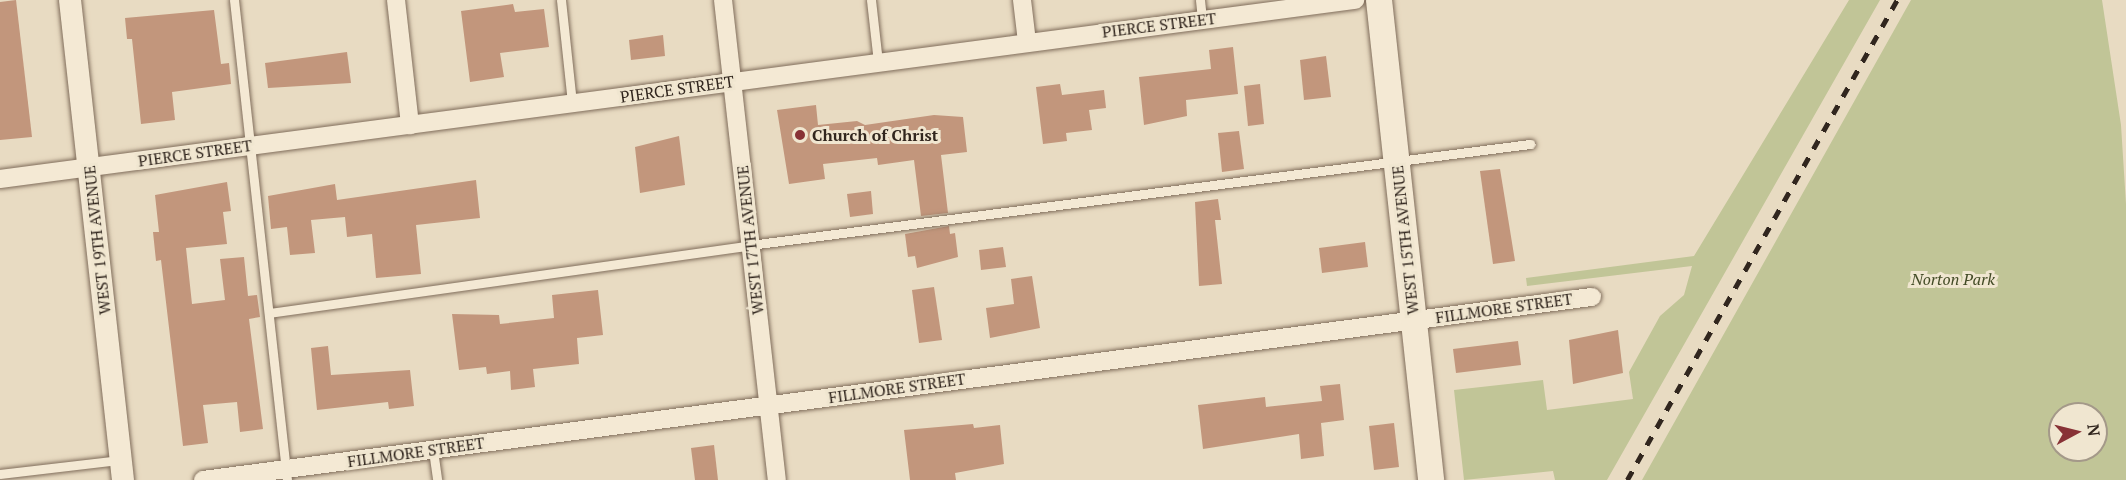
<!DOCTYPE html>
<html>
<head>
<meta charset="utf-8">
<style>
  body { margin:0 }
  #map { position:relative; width:2126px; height:480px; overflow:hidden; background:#e8dbc2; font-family:"PT Serif",serif }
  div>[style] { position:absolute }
  .green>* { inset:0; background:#c1c597 }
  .building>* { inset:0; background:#c2967c }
  .roads { filter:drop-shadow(0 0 2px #806d5b) drop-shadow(0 0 2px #806d5b) }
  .service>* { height:9px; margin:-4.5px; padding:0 4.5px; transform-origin:4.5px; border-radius:4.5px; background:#f4e9d4 }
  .minor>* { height:18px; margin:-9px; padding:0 9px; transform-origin:9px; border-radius:9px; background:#f4e9d4 }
  .tertiary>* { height:22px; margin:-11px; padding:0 11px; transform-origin:11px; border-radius:11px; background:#f4e9d4 }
  .secondary>* { height:26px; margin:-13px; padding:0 13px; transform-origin:13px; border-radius:13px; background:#f4e9d4 }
  .rail>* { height:4.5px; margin-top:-2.25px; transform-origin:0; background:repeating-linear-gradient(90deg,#31261e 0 10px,transparent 0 20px) }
  .dots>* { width:16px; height:16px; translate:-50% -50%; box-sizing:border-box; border:3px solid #f0e6d0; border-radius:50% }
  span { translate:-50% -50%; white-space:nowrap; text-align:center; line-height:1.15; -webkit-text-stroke:6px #f0e6d0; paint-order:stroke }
  .street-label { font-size:16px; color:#31261e }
  .poi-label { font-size:16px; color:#31261e; font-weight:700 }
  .left { translate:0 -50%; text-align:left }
  .park-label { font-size:16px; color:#434b26; font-style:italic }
  .north { position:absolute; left:2048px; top:402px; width:60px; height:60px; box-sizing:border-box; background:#f0e6d0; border:2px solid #a49989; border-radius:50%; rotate:83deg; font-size:16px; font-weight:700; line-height:24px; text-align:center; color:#31261e }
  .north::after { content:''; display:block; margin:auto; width:21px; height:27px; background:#883236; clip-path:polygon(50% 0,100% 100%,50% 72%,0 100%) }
</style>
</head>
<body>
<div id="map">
  <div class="green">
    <div style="clip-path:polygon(1849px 0,1880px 0,1607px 480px,1555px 480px,1553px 471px,1464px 480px,1454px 390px,1543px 380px,1547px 410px,1633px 399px,1629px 372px,1660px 316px,1684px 295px,1692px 266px,1527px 286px,1526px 278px,1694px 256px)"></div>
    <div style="clip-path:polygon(evenodd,1911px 0,2102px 0,2121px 125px,2126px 204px,2126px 480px,1642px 480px,1911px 0,2060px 414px,2096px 414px,2096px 450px,2060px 450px,2060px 414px)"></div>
  </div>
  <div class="building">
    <div style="clip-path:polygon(16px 0,32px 137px,0 140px,0 2px)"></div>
    <div style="clip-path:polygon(513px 4px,515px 12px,544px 9px,549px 47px,500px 53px,504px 77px,470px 82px,461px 11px)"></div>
    <div style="clip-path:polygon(214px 10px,221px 64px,229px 63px,231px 84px,172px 92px,175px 120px,141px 124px,132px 39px,127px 39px,125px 18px)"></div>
    <div style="clip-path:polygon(663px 35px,665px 56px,631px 60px,629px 40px)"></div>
    <div style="clip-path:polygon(1233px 47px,1238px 94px,1186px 100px,1187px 116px,1144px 125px,1139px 77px,1211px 69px,1209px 50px)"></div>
    <div style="clip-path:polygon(347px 52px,351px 83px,268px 88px,265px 63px)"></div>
    <div style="clip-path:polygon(1326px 56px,1331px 97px,1304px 100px,1300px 60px)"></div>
    <div style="clip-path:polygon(1060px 84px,1062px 95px,1104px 90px,1106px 108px,1089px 110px,1092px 130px,1066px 133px,1067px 141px,1043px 144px,1036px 87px)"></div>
    <div style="clip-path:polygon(1260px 84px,1264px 124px,1248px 126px,1244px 86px)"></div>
    <div style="clip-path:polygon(816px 105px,818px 125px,857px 121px,865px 125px,934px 115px,963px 117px,967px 152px,941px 155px,948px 213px,921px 216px,914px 160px,878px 165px,877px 158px,823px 164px,825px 179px,789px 184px,777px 110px)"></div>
    <div style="clip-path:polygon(1239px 131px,1244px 169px,1222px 172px,1218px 133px)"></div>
    <div style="clip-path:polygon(679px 136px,685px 185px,640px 193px,635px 147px)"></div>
    <div style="clip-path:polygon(1500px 169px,1515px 261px,1493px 264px,1480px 171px)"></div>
    <div style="clip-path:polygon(476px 180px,480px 218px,416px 225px,421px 274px,376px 278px,372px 234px,347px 237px,345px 217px,311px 220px,315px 253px,290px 255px,287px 227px,271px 229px,268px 196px,335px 184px,337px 200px)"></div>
    <div style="clip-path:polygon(227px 182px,231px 211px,223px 212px,227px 244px,186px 248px,192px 304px,225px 300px,220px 259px,244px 257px,248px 296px,257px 295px,260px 317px,249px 319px,263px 429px,240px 432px,237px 402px,203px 405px,208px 443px,183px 446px,161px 260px,156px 261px,153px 232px,159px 232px,155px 195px)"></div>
    <div style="clip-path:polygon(871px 191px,873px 214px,850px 217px,847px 194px)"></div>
    <div style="clip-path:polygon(1218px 199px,1221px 220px,1215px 220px,1222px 284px,1199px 286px,1195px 202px)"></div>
    <div style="clip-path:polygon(949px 226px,950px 234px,955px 233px,958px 257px,917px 268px,915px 256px,908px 257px,905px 234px)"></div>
    <div style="clip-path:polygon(1365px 242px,1368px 267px,1322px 273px,1319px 248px)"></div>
    <div style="clip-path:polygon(1003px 247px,1006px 267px,981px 270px,979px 250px)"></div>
    <div style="clip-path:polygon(1032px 276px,1040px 328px,990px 338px,986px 308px,1014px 304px,1011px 279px)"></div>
    <div style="clip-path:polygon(934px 287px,942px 340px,919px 343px,912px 290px)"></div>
    <div style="clip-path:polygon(598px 290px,603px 335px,577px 338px,579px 364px,533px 369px,535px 387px,511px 390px,510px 371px,487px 374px,486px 367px,459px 370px,452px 314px,499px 315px,500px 324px,554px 318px,552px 295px)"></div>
    <div style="clip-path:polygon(1618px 330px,1623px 373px,1573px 384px,1569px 340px)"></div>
    <div style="clip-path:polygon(1518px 341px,1521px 365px,1456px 373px,1453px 349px)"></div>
    <div style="clip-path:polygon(328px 346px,331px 375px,410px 370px,414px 406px,389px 409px,388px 402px,317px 410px,311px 348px)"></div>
    <div style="clip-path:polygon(1340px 384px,1344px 420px,1321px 423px,1324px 456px,1301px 459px,1299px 434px,1203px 449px,1198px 405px,1265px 397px,1266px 407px,1322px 401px,1320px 386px)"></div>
    <div style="clip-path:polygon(1394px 423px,1399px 467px,1374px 470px,1369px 426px)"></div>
    <div style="clip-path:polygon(973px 424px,974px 428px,1000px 425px,1004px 464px,955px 473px,956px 480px,910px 480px,904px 430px)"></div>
    <div style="clip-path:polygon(714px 445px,718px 480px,695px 480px,691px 448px)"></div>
  </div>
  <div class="roads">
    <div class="service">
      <div style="left:234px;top:0;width:483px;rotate:83.7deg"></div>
      <div style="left:561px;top:0;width:104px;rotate:83.9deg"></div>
      <div style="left:871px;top:0;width:62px;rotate:83.6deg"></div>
      <div style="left:1200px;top:0;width:19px;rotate:84deg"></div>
      <div style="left:269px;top:313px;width:486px;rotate:-8deg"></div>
      <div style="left:750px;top:245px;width:787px;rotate:-7.38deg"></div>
      <div style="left:433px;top:450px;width:30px;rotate:82deg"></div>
      <div style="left:0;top:474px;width:121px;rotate:-6.7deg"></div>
    </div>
    <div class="minor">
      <div style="left:396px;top:0;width:126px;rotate:83.6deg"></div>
      <div style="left:723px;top:0;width:483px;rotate:83.6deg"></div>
      <div style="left:1022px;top:0;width:42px;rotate:83.2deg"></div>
      <div style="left:0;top:179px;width:1367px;rotate:-7.53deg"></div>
      <div style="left:203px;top:480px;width:1401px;rotate:-7.51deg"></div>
    </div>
    <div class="tertiary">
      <div style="left:70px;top:0;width:483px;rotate:83.7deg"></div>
    </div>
    <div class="secondary">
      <div style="left:1379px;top:0;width:483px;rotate:83.8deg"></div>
    </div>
  </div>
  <div class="rail">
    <div style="left:1627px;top:480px;width:551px;rotate:-60.64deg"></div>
  </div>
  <div class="dots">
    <div style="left:800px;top:135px;background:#883236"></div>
  </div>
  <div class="street-label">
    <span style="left:1159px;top:25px;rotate:-7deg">PIERCE STREET</span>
    <span style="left:677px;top:89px;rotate:-8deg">PIERCE STREET</span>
    <span style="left:195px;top:153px;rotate:-8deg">PIERCE STREET</span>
    <span style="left:97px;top:240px;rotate:-96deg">WEST 19TH AVENUE</span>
    <span style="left:750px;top:240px;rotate:-96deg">WEST 17TH AVENUE</span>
    <span style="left:1405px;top:240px;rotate:-96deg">WEST 15TH AVENUE</span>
    <span style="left:1504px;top:308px;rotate:-8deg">FILLMORE STREET</span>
    <span style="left:897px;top:388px;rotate:-8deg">FILLMORE STREET</span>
    <span style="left:416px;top:452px;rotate:-8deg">FILLMORE STREET</span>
  </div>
  <div class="poi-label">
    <span class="left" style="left:812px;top:135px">Church of Christ</span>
  </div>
  <div class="park-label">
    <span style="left:1953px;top:279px">Norton Park</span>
  </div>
  <div class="north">N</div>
</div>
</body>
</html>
